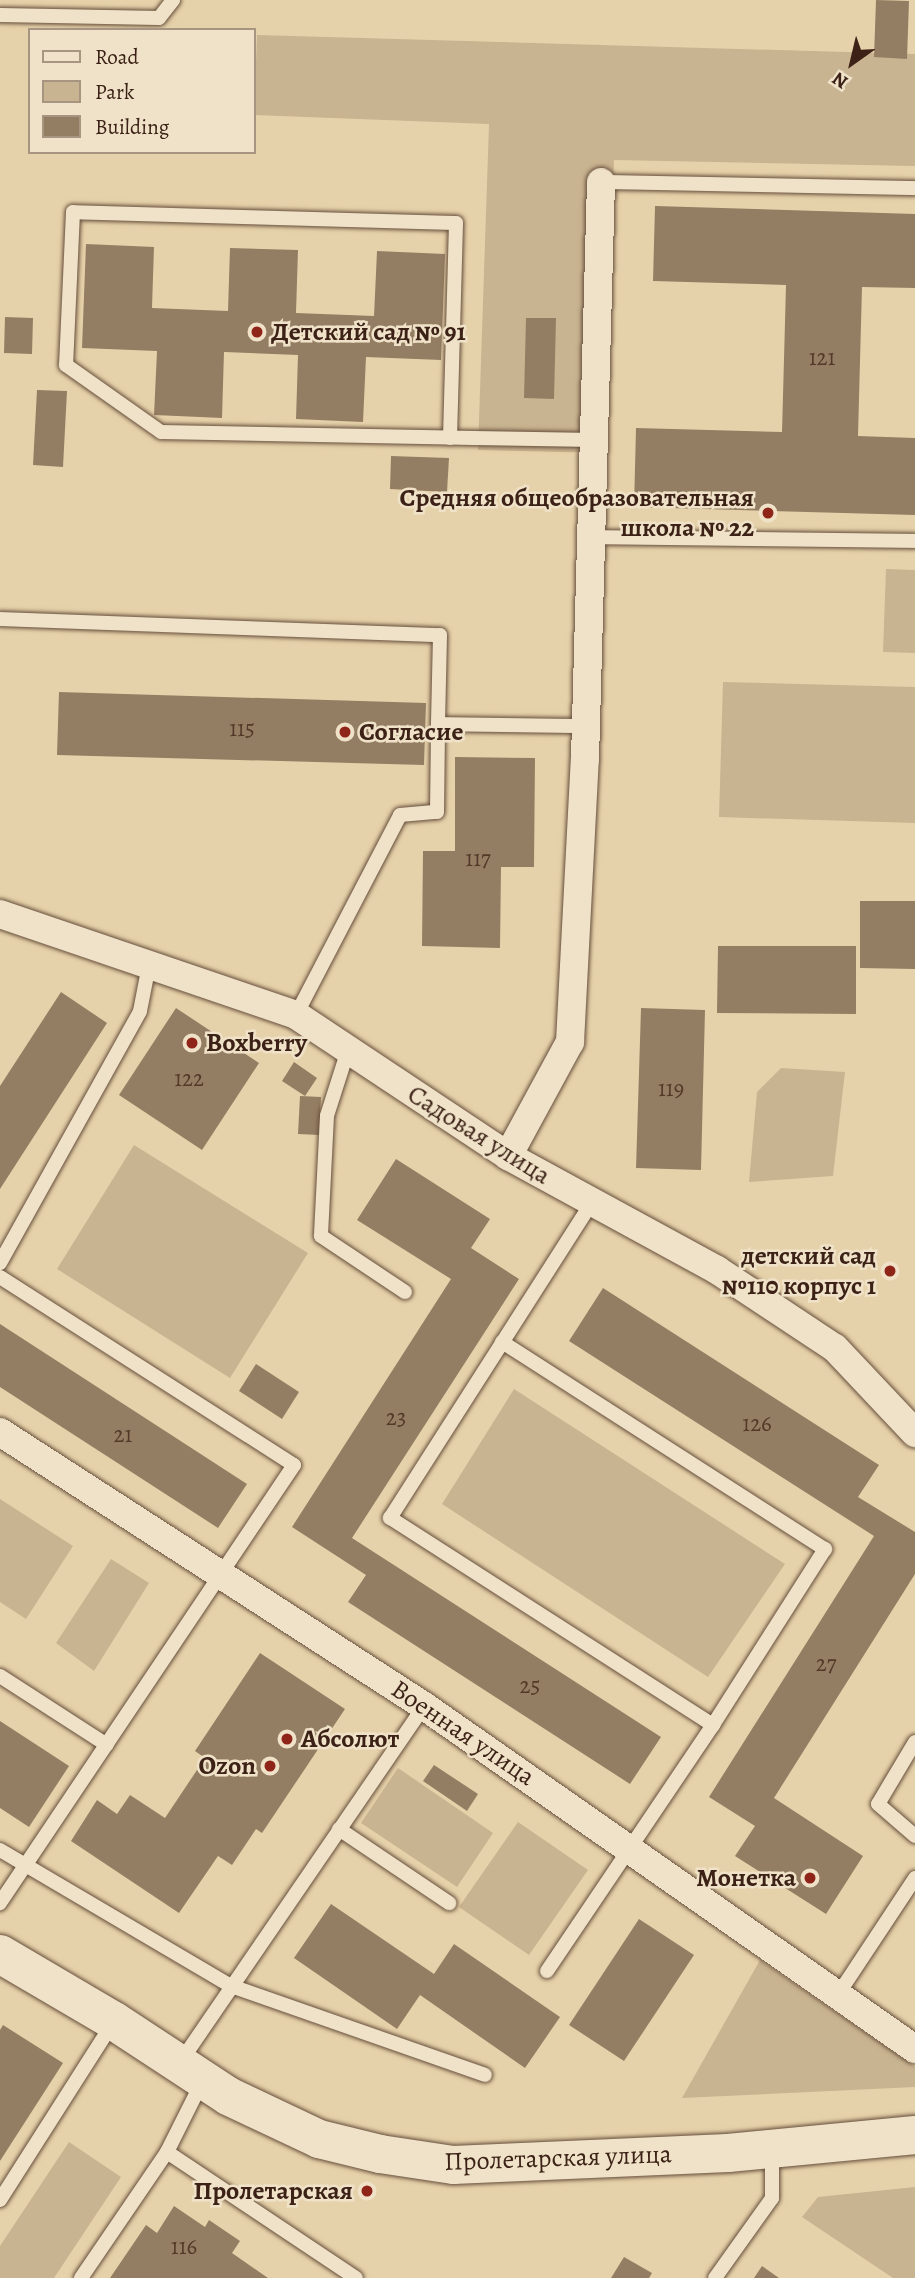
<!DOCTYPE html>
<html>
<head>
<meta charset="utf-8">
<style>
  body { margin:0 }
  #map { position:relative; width:915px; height:2278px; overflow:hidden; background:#e6d2aa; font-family:Alegreya,serif }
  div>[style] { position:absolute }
  .green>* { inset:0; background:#c9b491 }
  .building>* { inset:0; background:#947e63 }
  .roads { filter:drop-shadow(0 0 2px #664e3b) drop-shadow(0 0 2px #664e3b) }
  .lane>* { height:14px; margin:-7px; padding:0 7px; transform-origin:7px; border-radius:7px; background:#efe2c8 }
  .street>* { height:28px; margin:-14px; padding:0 14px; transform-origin:14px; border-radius:14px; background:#efe2c8 }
  .secondary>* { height:38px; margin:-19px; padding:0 19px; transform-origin:19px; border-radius:19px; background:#efe2c8 }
  .dots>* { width:19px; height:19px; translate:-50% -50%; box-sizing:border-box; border:4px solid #efe2c8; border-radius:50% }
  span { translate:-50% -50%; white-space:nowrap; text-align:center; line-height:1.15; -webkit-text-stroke:5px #efe2c8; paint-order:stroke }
  .number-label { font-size:23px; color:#523929 }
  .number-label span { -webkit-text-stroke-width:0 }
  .poi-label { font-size:26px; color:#3c2216; font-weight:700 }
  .left { translate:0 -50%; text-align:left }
  .right { translate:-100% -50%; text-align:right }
  .street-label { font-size:26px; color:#3c2216 }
  .legend { position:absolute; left:28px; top:28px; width:228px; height:126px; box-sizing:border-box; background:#efe2c8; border:2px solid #a79581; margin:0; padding:9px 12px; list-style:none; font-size:21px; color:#3c2216 }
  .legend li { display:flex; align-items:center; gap:14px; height:35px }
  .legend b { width:35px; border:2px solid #a79581 }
  .north { position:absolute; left:817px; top:28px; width:70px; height:70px; -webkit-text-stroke:5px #efe2c8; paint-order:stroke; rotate:214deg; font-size:19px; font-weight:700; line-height:28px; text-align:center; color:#3c2216 }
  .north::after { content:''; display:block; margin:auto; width:24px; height:32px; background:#3c2216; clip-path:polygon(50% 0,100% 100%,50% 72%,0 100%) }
</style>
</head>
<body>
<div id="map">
  <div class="green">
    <div style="clip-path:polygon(257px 35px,915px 54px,915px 166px,614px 160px,605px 453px,478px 450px,489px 124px,254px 115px)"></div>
    <div style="clip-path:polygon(886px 569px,915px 570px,915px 653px,883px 652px)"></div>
    <div style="clip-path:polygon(723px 682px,915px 687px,915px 823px,719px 817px)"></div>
    <div style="clip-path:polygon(781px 1068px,845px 1072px,833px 1176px,749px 1182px,757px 1092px)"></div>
    <div style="clip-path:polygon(134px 1145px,308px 1253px,230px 1378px,57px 1269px)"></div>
    <div style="clip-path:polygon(514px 1389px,785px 1564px,708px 1677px,442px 1504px)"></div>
    <div style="clip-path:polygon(0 1499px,73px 1546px,26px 1619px,0 1602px)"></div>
    <div style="clip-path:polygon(111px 1559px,149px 1583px,94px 1671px,56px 1643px)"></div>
    <div style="clip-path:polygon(398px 1768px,493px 1833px,457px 1887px,361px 1823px)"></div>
    <div style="clip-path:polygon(518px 1822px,588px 1870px,529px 1955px,459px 1907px)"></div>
    <div style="clip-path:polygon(760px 1960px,915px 2067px,915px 2087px,682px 2098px)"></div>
    <div style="clip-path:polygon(69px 2142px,121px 2177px,54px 2278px,0 2278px,0 2246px)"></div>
    <div style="clip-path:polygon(915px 2187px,915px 2278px,893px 2278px,802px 2217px,818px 2197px)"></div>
  </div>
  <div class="building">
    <div style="clip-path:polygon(876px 0,909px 1px,907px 59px,874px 57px)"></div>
    <div style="clip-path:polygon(655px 206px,915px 214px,915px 288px,862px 287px,858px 436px,915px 438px,915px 515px,634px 507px,636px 428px,782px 432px,786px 285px,653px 281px)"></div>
    <div style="clip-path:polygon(86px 244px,154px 247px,152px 308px,228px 311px,230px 248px,298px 250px,296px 313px,374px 316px,377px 251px,445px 254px,441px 360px,366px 357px,363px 422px,296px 419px,298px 355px,224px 352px,222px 418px,154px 415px,157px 351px,82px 348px)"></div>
    <div style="clip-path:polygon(5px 317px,33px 318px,32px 354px,4px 353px)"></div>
    <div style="clip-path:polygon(526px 318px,556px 318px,554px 399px,524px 398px)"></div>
    <div style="clip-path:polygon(37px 390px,67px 391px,63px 467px,33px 465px)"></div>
    <div style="clip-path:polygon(391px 456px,449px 458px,447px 492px,390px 489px)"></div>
    <div style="clip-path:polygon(59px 692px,426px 703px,424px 765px,57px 755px)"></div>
    <div style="clip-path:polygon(455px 757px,535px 758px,534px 867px,501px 867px,500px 948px,422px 946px,423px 851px,455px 851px)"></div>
    <div style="clip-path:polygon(860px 901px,915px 901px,915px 969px,860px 968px)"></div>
    <div style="clip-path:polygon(718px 946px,856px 946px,856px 1014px,717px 1013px)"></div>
    <div style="clip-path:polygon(61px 992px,107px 1023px,0 1189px,0 1086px)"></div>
    <div style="clip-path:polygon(176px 1008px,259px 1063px,202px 1150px,119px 1095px)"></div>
    <div style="clip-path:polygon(641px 1008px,705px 1010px,701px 1170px,636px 1168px)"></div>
    <div style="clip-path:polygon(294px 1062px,317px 1078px,305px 1096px,282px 1081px)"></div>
    <div style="clip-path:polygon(300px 1096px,321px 1097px,319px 1135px,298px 1134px)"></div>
    <div style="clip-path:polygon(396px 1159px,490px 1219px,471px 1248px,519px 1279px,352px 1538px,661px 1737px,630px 1784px,348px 1602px,366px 1575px,292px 1527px,451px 1279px,357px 1220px)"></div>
    <div style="clip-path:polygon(603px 1288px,879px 1465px,858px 1497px,915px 1532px,915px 1574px,774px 1798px,863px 1856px,826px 1914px,735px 1856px,755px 1826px,709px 1797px,874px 1536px,569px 1341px)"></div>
    <div style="clip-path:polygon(0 1324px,247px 1484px,218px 1528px,0 1387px)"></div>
    <div style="clip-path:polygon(256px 1364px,299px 1392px,282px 1419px,239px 1391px)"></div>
    <div style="clip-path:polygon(260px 1653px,345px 1709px,262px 1833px,256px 1829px,232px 1865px,218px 1856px,179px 1913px,71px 1841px,97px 1800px,117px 1814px,130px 1795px,165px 1818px,205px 1758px,195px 1751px)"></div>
    <div style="clip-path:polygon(0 1721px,69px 1766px,29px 1827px,0 1808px)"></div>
    <div style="clip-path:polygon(434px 1765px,478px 1794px,467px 1811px,423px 1781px)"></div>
    <div style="clip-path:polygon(331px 1904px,434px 1974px,454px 1944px,560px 2017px,525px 2068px,420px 1995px,397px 2029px,294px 1958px)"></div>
    <div style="clip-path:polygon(639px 1919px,694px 1955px,624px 2061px,569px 2025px)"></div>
    <div style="clip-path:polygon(3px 2025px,63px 2063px,0 2161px,0 2030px)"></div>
    <div style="clip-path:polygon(174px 2206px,205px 2227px,209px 2220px,240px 2241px,232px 2253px,268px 2278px,110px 2278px,146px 2225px,157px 2233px)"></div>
    <div style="clip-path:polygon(624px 2257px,652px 2273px,649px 2278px,611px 2278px)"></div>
    <div style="clip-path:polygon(762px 2266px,779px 2278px,754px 2278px)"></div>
  </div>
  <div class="roads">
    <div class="lane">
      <div style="left:0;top:15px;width:159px;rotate:1.1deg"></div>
      <div style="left:159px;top:18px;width:23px;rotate:-52deg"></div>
      <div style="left:601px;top:182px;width:314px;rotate:1.1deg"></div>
      <div style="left:450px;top:438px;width:215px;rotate:-88.4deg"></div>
      <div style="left:456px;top:223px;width:383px;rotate:-178.4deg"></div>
      <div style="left:73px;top:212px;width:153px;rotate:92.6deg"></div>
      <div style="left:66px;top:365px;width:116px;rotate:35.2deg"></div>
      <div style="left:161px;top:432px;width:313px;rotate:1.1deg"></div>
      <div style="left:474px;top:438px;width:121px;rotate:0.9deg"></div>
      <div style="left:589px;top:537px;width:326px;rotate:0.7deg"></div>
      <div style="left:0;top:619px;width:440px;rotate:2.1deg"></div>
      <div style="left:440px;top:635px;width:89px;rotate:91.3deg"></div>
      <div style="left:296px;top:1015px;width:225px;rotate:-62.5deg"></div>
      <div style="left:400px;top:815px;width:37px;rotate:-5deg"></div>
      <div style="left:437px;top:812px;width:88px;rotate:-89.3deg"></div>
      <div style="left:438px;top:724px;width:148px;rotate:0.8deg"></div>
      <div style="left:348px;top:1050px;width:69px;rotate:107.7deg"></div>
      <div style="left:327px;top:1116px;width:120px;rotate:92.9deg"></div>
      <div style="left:321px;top:1236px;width:101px;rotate:33.7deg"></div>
      <div style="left:0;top:1263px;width:288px;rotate:-60.9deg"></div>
      <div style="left:140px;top:1011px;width:47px;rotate:-78.9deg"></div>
      <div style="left:0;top:1277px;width:349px;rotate:32.6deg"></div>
      <div style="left:294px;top:1465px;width:528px;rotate:123.87deg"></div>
      <div style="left:502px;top:1342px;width:384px;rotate:32.7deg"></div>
      <div style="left:825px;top:1549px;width:209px;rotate:122.5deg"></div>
      <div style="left:0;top:1676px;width:127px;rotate:32.8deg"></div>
      <div style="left:915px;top:1742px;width:72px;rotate:120.8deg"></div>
      <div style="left:878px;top:1804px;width:49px;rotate:40.9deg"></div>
      <div style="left:339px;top:1829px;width:133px;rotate:33.9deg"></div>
      <div style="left:0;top:1850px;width:268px;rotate:30.5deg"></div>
      <div style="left:231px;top:1986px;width:269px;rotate:19.3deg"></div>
      <div style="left:547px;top:1971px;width:297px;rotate:-56deg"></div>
      <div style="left:713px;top:1725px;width:384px;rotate:-147.3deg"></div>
      <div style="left:390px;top:1518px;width:375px;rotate:-57.4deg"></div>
      <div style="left:839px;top:1993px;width:138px;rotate:-56.5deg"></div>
      <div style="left:179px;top:2064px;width:434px;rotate:-55.6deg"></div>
      <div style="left:167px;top:2152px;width:227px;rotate:33.7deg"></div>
      <div style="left:0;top:2200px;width:212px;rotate:-57.5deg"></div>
      <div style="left:81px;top:2278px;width:153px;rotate:-55.7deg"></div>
      <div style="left:167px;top:2152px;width:80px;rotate:-63.4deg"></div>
      <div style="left:715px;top:2278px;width:98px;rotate:-54.5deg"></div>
      <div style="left:772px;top:2198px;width:48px;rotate:-90deg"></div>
    </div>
    <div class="street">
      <div style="left:0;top:914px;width:313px;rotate:18.8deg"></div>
      <div style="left:296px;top:1015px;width:255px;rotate:33.6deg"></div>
      <div style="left:508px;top:1156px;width:238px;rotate:28.6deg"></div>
      <div style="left:717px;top:1270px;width:141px;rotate:33.5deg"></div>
      <div style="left:835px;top:1348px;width:117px;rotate:46.7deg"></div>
      <div style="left:508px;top:1156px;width:130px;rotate:-61.5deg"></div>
      <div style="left:570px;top:1042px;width:283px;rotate:-87deg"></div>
      <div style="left:585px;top:759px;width:577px;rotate:-88.41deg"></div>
      <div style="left:0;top:1432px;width:505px;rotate:32.87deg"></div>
      <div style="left:424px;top:1706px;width:599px;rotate:34.94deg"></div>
    </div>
    <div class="secondary">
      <div style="left:0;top:1954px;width:132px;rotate:30.4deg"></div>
      <div style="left:114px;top:2021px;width:136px;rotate:33.3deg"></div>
      <div style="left:228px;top:2096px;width:101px;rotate:25.3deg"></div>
      <div style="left:319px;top:2139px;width:63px;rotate:13.8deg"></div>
      <div style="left:380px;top:2154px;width:74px;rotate:8.6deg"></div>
      <div style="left:453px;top:2165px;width:275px;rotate:-2.5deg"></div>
      <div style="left:728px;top:2153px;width:188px;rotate:-5.5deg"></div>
    </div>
  </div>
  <div class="dots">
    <div style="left:257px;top:332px;background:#8f2418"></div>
    <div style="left:768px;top:513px;background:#8f2418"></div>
    <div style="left:345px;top:732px;background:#8f2418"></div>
    <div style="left:192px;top:1043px;background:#8f2418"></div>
    <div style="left:890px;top:1271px;background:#8f2418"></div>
    <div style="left:287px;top:1739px;background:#8f2418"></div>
    <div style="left:270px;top:1766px;background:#8f2418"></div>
    <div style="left:810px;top:1878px;background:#8f2418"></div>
    <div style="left:367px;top:2191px;background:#8f2418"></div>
  </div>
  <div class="number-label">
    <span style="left:822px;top:358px">121</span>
    <span style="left:242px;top:729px">115</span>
    <span style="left:478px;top:859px">117</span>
    <span style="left:189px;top:1079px">122</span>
    <span style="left:671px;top:1089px">119</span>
    <span style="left:396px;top:1418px">23</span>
    <span style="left:757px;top:1424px">126</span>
    <span style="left:123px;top:1435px">21</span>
    <span style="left:826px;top:1664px">27</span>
    <span style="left:530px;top:1686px">25</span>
    <span style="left:184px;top:2247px">116</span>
  </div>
  <div class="poi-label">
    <span class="left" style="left:271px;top:332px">Детский сад № 91</span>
    <span class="right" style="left:754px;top:513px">Средняя общеобразовательная<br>школа № 22</span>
    <span class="left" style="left:359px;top:732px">Согласие</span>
    <span class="left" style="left:206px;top:1043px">Boxberry</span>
    <span class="right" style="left:876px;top:1271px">детский сад<br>№110 корпус 1</span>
    <span class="left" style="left:301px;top:1739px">Абсолют</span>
    <span class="right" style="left:256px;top:1766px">Ozon</span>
    <span class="right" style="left:796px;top:1878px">Монетка</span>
    <span class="right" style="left:353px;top:2191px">Пролетарская</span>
  </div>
  <div class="street-label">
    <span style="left:479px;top:1135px;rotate:32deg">Садовая улица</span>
    <span style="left:463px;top:1733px;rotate:34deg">Военная улица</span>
    <span style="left:558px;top:2158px;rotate:-2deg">Пролетарская улица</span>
  </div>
  <ul class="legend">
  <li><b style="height:9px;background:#efe2c8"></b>Road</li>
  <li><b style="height:19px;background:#c9b491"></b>Park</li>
  <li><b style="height:19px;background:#947e63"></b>Building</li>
  </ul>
  <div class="north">N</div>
</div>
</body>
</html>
